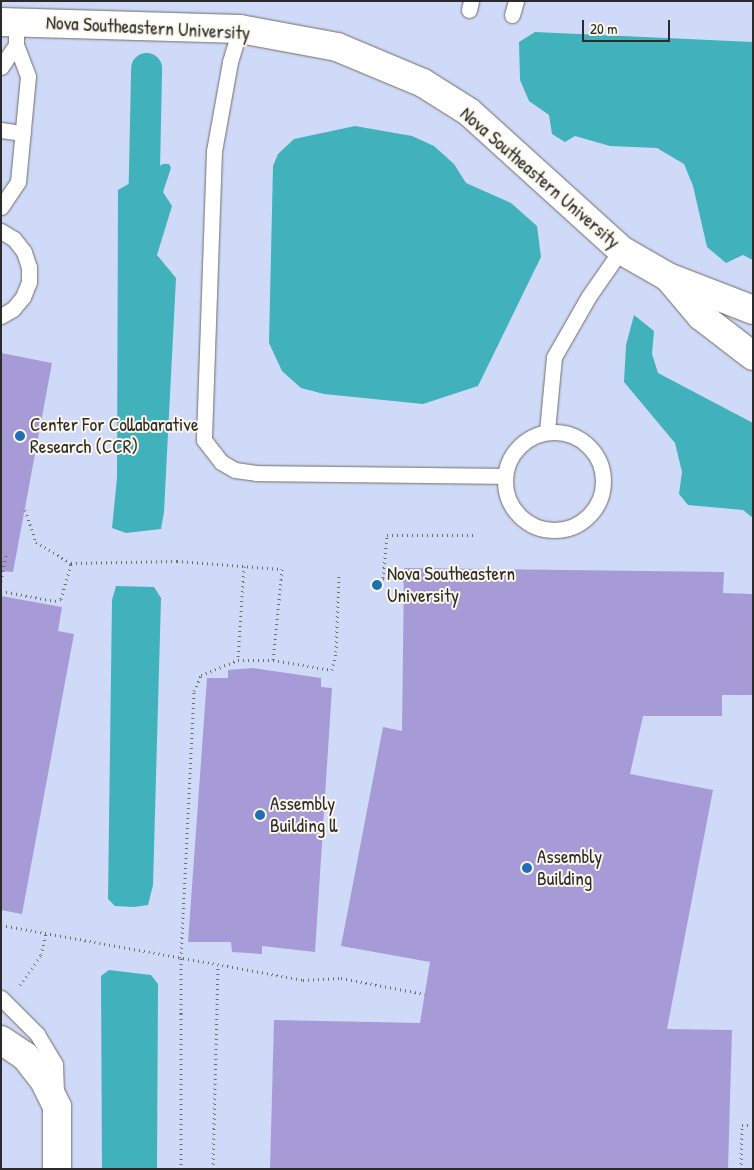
<!DOCTYPE html>
<html>
<head>
<meta charset="utf-8">
<style>
  body { margin:0 }
  #map { position:relative; width:754px; height:1170px; overflow:hidden; background:#f3e8d1; font-family:"Patrick Hand",sans-serif }
  div>[style] { position:absolute }
  .built>* { inset:0; background:#cfdaf9 }
  .water>* { inset:0; background:#41b1bc }
  .canal>* { height:31px; margin:-15.5px; padding:0 15.5px; transform-origin:15.5px; border-radius:15.5px; background:#41b1bc }
  .building>* { inset:0; background:#a69bd7 }
  .path>* { height:3px; margin-top:-1.5px; transform-origin:0; background:repeating-linear-gradient(90deg,#716d65 0 1px,transparent 0 5px) }
  .roads { filter:drop-shadow(0 0 1px #716d65) drop-shadow(0 0 1px #716d65) }
  .lane>* { height:15px; margin:-7.5px; padding:0 7.5px; transform-origin:7.5px; border-radius:7.5px; background:#fff }
  .lane>.ring { margin:-7.5px; padding:0; box-sizing:content-box; background:none; border:15px solid #fff; border-radius:50% }
  .street>* { height:28px; margin:-14px; padding:0 14px; transform-origin:14px; border-radius:14px; background:#fff }
  .dots>* { width:14px; height:14px; translate:-50% -50%; box-sizing:border-box; border:2px solid #fbf7ec; border-radius:50% }
  span { translate:-50% -50%; white-space:nowrap; text-align:center; line-height:1.15; -webkit-text-stroke:4px #fbf7ec; paint-order:stroke }
  .street-label { font-size:19px; color:#2b2b2b }
  .poi-label { font-size:19px; color:#2b2b2b }
  .left { translate:0 -50%; text-align:left }
  .frame { position:absolute; inset:0; border:2px solid #2b2b2b; pointer-events:none }
  .scale { position:absolute; left:582px; top:20px; width:88px; height:22px; box-sizing:border-box; border:2px solid #2b2b2b; border-top:0; padding-left:6px; font-size:15px; line-height:18px; white-space:nowrap; color:#2b2b2b; -webkit-text-stroke:4px #fbf7ec; paint-order:stroke }
</style>
</head>
<body>
<div id="map">
  <div class="built">
    <div style="clip-path:polygon(1px 1px,753px 1px,753px 1169px,1px 1169px)"></div>
  </div>
  <div class="water">
    <div style="clip-path:polygon(535px 32px,753px 42px,753px 260px,743px 255px,726px 263px,707px 247px,693px 186px,684px 164px,657px 148px,610px 146px,575px 136px,565px 142px,552px 134px,549px 115px,529px 101px,520px 80px,519px 42px)"></div>
    <div style="clip-path:polygon(355px 126px,412px 136px,434px 146px,454px 164px,466px 183px,511px 203px,537px 226px,541px 257px,478px 386px,423px 404px,324px 394px,301px 388px,282px 371px,269px 343px,273px 166px,278px 154px,294px 139px)"></div>
    <div style="clip-path:polygon(163px 164px,169px 164px,171px 168px,163px 192px,172px 206px,157px 255px,176px 278px,164px 512px,161px 529px,126px 533px,112px 528px,117px 478px,118px 190px)"></div>
    <div style="clip-path:polygon(634px 315px,654px 331px,652px 354px,658px 373px,753px 423px,753px 518px,743px 510px,688px 505px,679px 494px,682px 472px,675px 443px,624px 382px,626px 345px)"></div>
    <div style="clip-path:polygon(116px 586px,154px 587px,161px 598px,153px 885px,148px 905px,134px 907px,115px 906px,108px 899px,112px 600px)"></div>
    <div style="clip-path:polygon(109px 970px,151px 975px,158px 984px,157px 1169px,102px 1169px,101px 976px)"></div>
  </div>
  <div class="canal">
    <div style="left:143px;top:217px;width:149px;rotate:-88.8deg"></div>
  </div>
  <div class="building">
    <div style="clip-path:polygon(1px 353px,52px 363px,13px 572px,1px 571px)"></div>
    <div style="clip-path:polygon(404px 568px,724px 572px,723px 593px,753px 594px,753px 695px,722px 695px,722px 716px,643px 716px,630px 774px,713px 790px,667px 1029px,732px 1030px,728px 1169px,270px 1169px,274px 1020px,420px 1023px,430px 962px,341px 946px,383px 727px,402px 731px)"></div>
    <div style="clip-path:polygon(1px 596px,62px 607px,58px 631px,74px 634px,22px 914px,1px 910px)"></div>
    <div style="clip-path:polygon(253px 668px,321px 678px,321px 687px,332px 688px,315px 952px,262px 946px,262px 954px,232px 952px,231px 942px,188px 942px,207px 678px,228px 678px,228px 670px)"></div>
  </div>
  <div class="path">
    <div style="left:25px;top:510px;width:34px;rotate:71deg"></div>
    <div style="left:36px;top:542px;width:41px;rotate:31deg"></div>
    <div style="left:244px;top:566px;width:94px;rotate:93.7deg"></div>
    <div style="left:238px;top:660px;width:35px"></div>
    <div style="left:404px;top:580px;width:21px;rotate:-175deg"></div>
    <div style="left:383px;top:578px;width:43px;rotate:-84.7deg"></div>
    <div style="left:387px;top:535px;width:86px"></div>
    <div style="left:1px;top:581px;width:26px;rotate:-79deg"></div>
    <div style="left:1px;top:591px;width:55px;rotate:10.5deg"></div>
    <div style="left:55px;top:601px;width:6px;rotate:-18deg"></div>
    <div style="left:61px;top:599px;width:37px;rotate:-74deg"></div>
    <div style="left:71px;top:563px;width:106px;rotate:-1.1deg"></div>
    <div style="left:177px;top:561px;width:105px;rotate:4.4deg"></div>
    <div style="left:282px;top:569px;width:91px;rotate:95.6deg"></div>
    <div style="left:273px;top:660px;width:60px;rotate:9.6deg"></div>
    <div style="left:332px;top:670px;width:18px;rotate:-77deg"></div>
    <div style="left:336px;top:652px;width:78px;rotate:-87.8deg"></div>
    <div style="left:1px;top:925px;width:307px;rotate:10.3deg"></div>
    <div style="left:303px;top:980px;width:38px;rotate:-3deg"></div>
    <div style="left:341px;top:978px;width:85px;rotate:10.9deg"></div>
    <div style="left:20px;top:985px;width:37px;rotate:-55deg"></div>
    <div style="left:41px;top:955px;width:23px;rotate:-77deg"></div>
    <div style="left:181px;top:1169px;width:211px;rotate:-90deg"></div>
    <div style="left:181px;top:958px;width:267px;rotate:-87.2deg"></div>
    <div style="left:194px;top:691px;width:17px;rotate:-66deg"></div>
    <div style="left:201px;top:675px;width:40px;rotate:-22deg"></div>
    <div style="left:213px;top:1169px;width:204px;rotate:-88.6deg"></div>
    <div style="left:741px;top:1169px;width:44px;rotate:-88.7deg"></div>
    <div style="left:742px;top:1125px;width:11px"></div>
  </div>
  <div class="roads">
    <div class="lane">
      <div style="left:469px;top:10px;width:9px;rotate:-77deg"></div>
      <div style="left:512px;top:15px;width:15px;rotate:-74deg"></div>
      <div style="left:240px;top:29px;width:34px;rotate:107deg"></div>
      <div style="left:230px;top:62px;width:90px;rotate:100.2deg"></div>
      <div style="left:214px;top:151px;width:289px;rotate:92deg"></div>
      <div style="left:204px;top:440px;width:28px;rotate:52deg"></div>
      <div style="left:221px;top:462px;width:16px;rotate:30deg"></div>
      <div style="left:235px;top:470px;width:21px;rotate:8deg"></div>
      <div style="left:256px;top:473px;width:248px;rotate:0.7deg"></div>
      <div style="left:1px;top:67px;width:27px;rotate:-56deg"></div>
      <div style="left:1px;top:130px;width:22px;rotate:8deg"></div>
      <div style="left:1px;top:207px;width:30px;rotate:-56deg"></div>
      <div style="left:18px;top:182px;width:106px;rotate:-84.6deg"></div>
      <div style="left:28px;top:76px;width:33px;rotate:-111deg"></div>
      <div style="left:16px;top:45px;width:23px;rotate:-90deg"></div>
      <div style="left:1px;top:231px;width:15px;rotate:32deg"></div>
      <div style="left:14px;top:239px;width:16px;rotate:52deg"></div>
      <div style="left:24px;top:252px;width:16px;rotate:72deg"></div>
      <div style="left:29px;top:267px;width:15px;rotate:90deg"></div>
      <div style="left:29px;top:282px;width:16px;rotate:112deg"></div>
      <div style="left:23px;top:297px;width:16px;rotate:130deg"></div>
      <div style="left:13px;top:309px;width:14px;rotate:150deg"></div>
      <div style="left:547px;top:431px;width:74px;rotate:-84.6deg"></div>
      <div style="left:554px;top:357px;width:70px;rotate:-60.2deg"></div>
      <div style="left:589px;top:296px;width:56px;rotate:-55.2deg"></div>
      <div class="ring" style="left:505px;top:432px;width:83px;height:83px"></div>
      <div style="left:1px;top:998px;width:51px;rotate:45deg"></div>
      <div style="left:37px;top:1034px;width:35px;rotate:59deg"></div>
      <div style="left:55px;top:1064px;width:29px;rotate:88deg"></div>
    </div>
    <div class="street">
      <div style="left:1px;top:22px;width:239px;rotate:1.7deg"></div>
      <div style="left:240px;top:29px;width:99px;rotate:10.5deg"></div>
      <div style="left:337px;top:47px;width:93px;rotate:22.7deg"></div>
      <div style="left:423px;top:83px;width:54px;rotate:32.2deg"></div>
      <div style="left:469px;top:112px;width:205px;rotate:42.2deg"></div>
      <div style="left:621px;top:250px;width:54px;rotate:29.9deg"></div>
      <div style="left:668px;top:277px;width:91px;rotate:21.2deg"></div>
      <div style="left:669px;top:278px;width:50px;rotate:49.9deg"></div>
      <div style="left:701px;top:316px;width:66px;rotate:37.6deg"></div>
      <div style="left:1px;top:1040px;width:29px;rotate:34deg"></div>
      <div style="left:25px;top:1056px;width:31px;rotate:52deg"></div>
      <div style="left:44px;top:1080px;width:30px;rotate:64deg"></div>
      <div style="left:57px;top:1107px;width:62px;rotate:90deg"></div>
    </div>
  </div>
  <div class="dots">
    <div style="left:20px;top:436px;background:#1f6fb2"></div>
    <div style="left:377px;top:585px;background:#1f6fb2"></div>
    <div style="left:260px;top:815px;background:#1f6fb2"></div>
    <div style="left:527px;top:868px;background:#1f6fb2"></div>
  </div>
  <div class="street-label">
    <span style="left:148px;top:28px;rotate:3deg">Nova Southeastern University</span>
    <span style="left:540px;top:178px;rotate:41deg">Nova Southeastern University</span>
  </div>
  <div class="poi-label">
    <span class="left" style="left:30px;top:436px">Center For Collabarative<br>Research (CCR)</span>
    <span class="left" style="left:387px;top:585px">Nova Southeastern<br>University</span>
    <span class="left" style="left:270px;top:815px">Assembly<br>Building ll</span>
    <span class="left" style="left:537px;top:868px">Assembly<br>Building</span>
  </div>
  <div class="frame"></div>
  <div class="scale">20 m</div>
</div>
</body>
</html>
